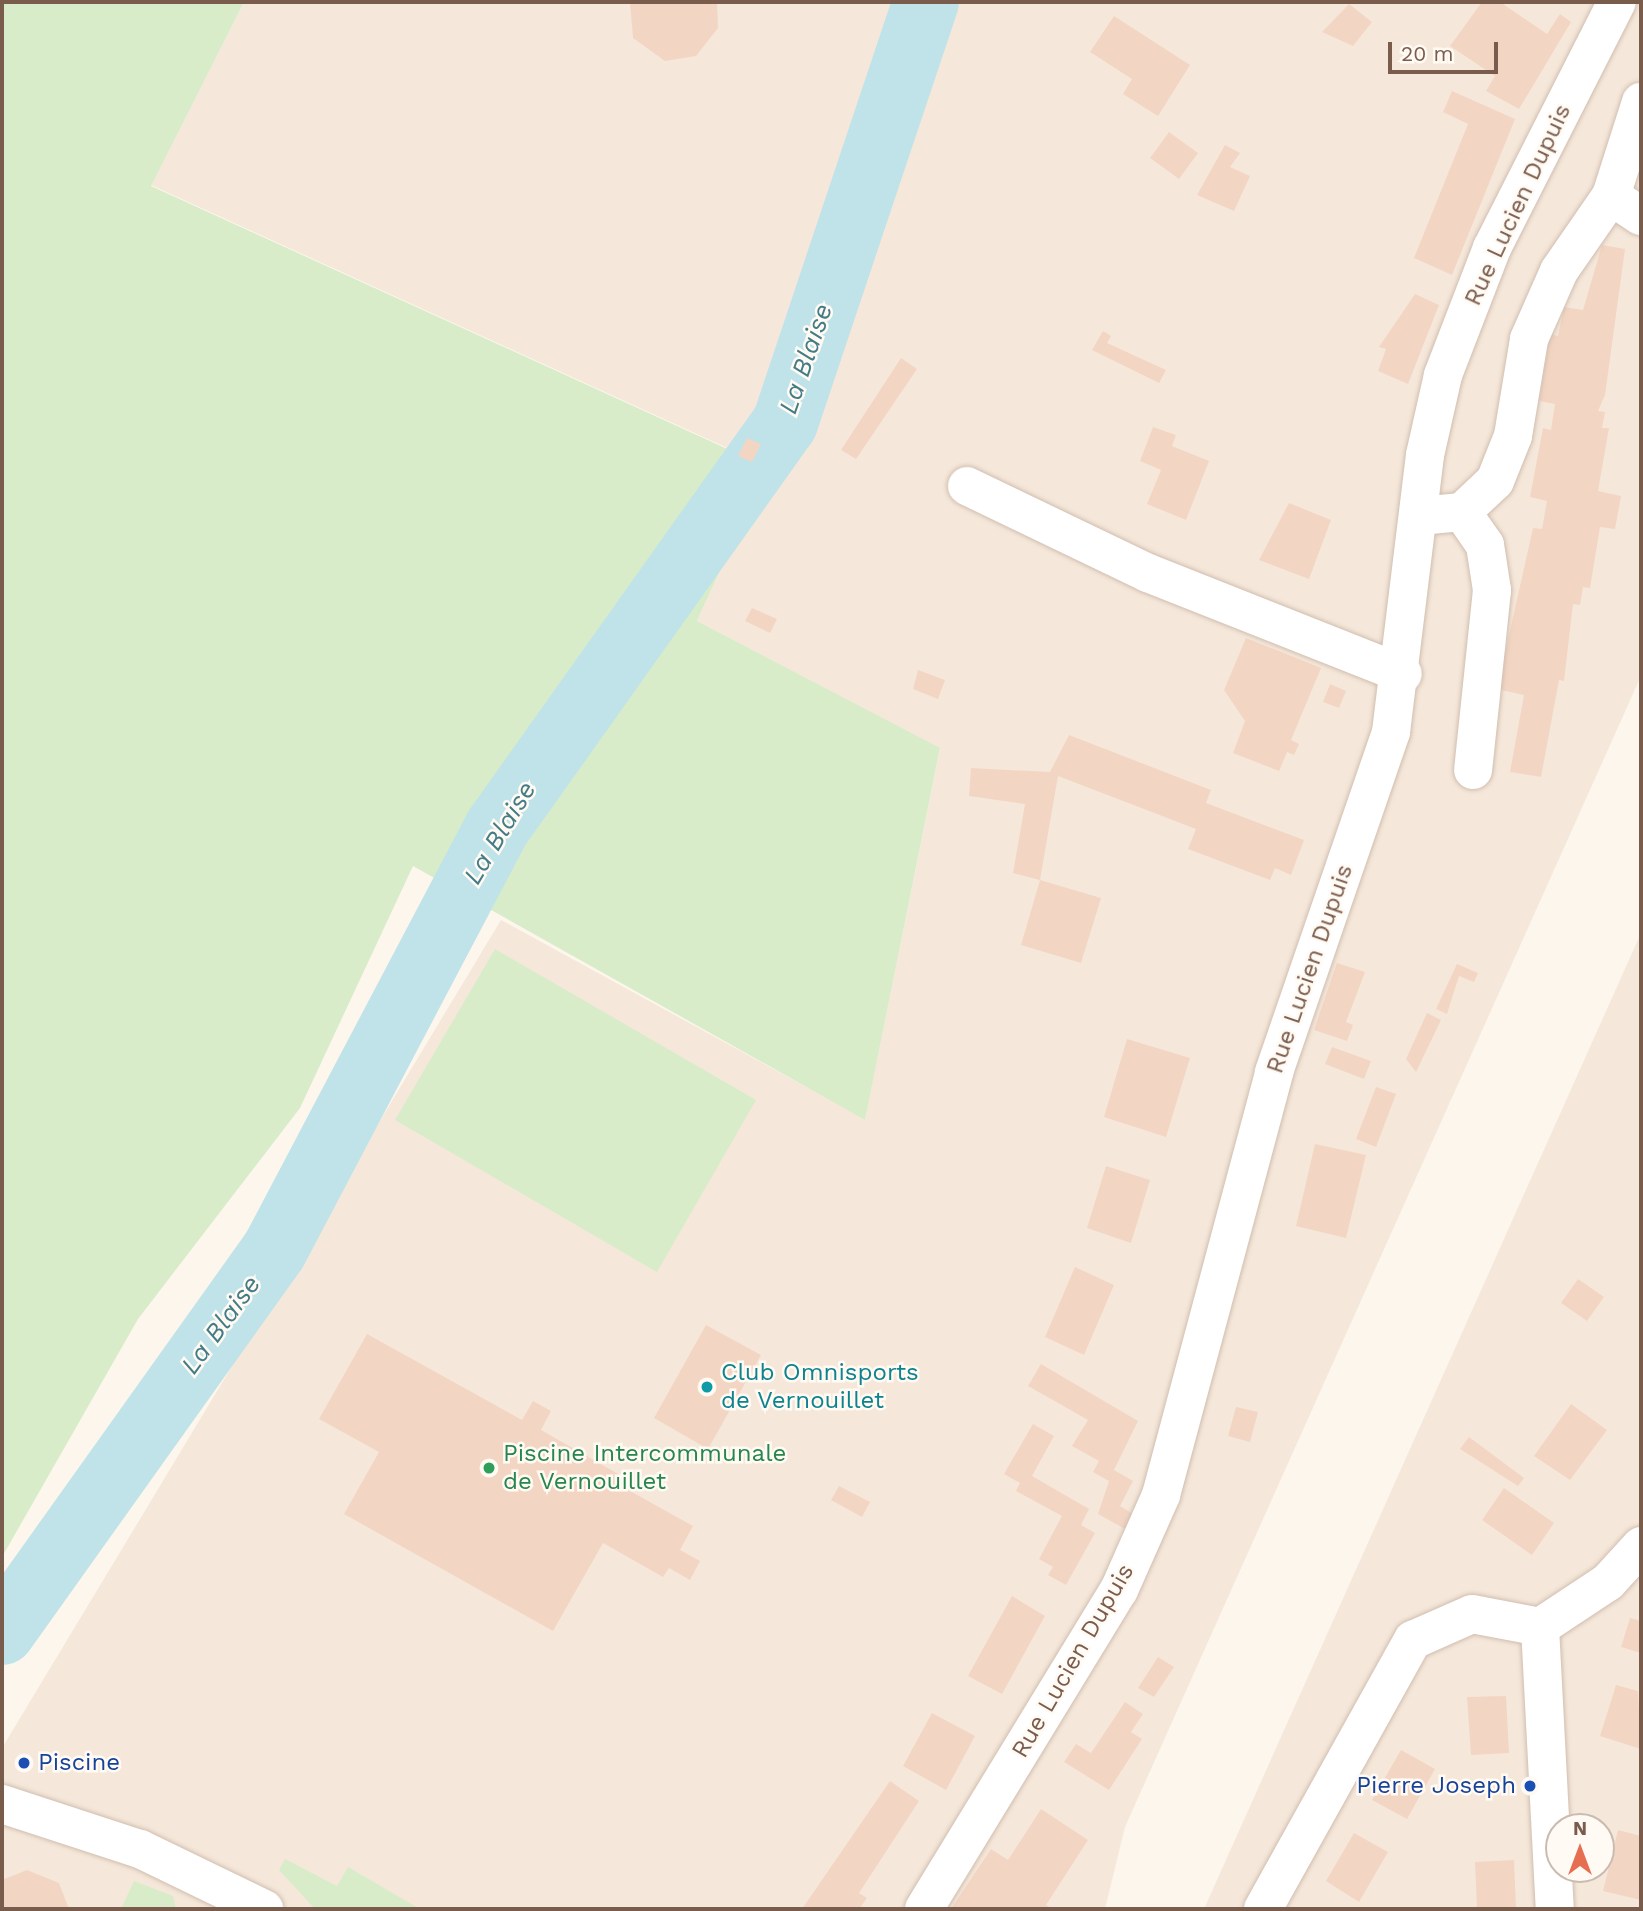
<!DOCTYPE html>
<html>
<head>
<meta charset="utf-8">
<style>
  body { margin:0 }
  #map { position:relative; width:1643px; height:1911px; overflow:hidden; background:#fdf6ec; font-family:"Work Sans",sans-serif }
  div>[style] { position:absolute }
  .residential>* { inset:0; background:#f5e8da }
  .green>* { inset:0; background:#d8ecc9 }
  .river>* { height:66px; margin:-33px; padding:0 33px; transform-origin:33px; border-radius:33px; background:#bfe3e8 }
  .building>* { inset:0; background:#f3d5c3 }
  .roads { filter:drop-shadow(0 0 2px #d1beb0) drop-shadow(0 0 2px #d1beb0) }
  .minor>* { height:38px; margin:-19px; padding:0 19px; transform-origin:19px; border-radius:19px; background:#fff }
  .dots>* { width:19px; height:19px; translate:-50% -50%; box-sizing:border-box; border:4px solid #fffaf3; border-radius:50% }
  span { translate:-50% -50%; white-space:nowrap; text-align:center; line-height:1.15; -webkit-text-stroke:5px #fffaf3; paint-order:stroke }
  .street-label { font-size:24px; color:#7a5c4d }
  .culture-label { font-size:24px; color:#0d838f }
  .left { translate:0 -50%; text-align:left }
  .leisure-label { font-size:24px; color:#27864d }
  .transit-label { font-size:24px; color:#164399 }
  .right { translate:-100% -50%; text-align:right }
  .water-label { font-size:26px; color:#437c86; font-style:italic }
  .frame { position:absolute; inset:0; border:4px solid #7a5c4d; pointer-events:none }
  .north { position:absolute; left:1545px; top:1813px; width:70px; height:70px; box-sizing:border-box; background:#fffaf3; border:2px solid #cabbb1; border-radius:50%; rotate:0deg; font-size:19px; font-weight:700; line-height:28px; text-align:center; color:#7a5c4d }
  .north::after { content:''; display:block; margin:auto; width:24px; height:32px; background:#e76f51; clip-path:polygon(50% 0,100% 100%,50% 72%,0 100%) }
  .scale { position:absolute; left:1388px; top:42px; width:110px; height:32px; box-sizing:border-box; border:4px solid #7a5c4d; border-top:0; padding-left:9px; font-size:21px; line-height:24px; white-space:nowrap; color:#7a5c4d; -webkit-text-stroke:5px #fffaf3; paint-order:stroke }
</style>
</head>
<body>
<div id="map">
  <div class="residential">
    <div style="clip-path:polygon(244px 2px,1641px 2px,1641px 676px,1125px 1827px,1105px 1909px,2px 1909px,2px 1748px,501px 920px,865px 1119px,940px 749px,697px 621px,767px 466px,151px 185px)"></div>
    <div style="clip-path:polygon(evenodd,1641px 933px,1641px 1909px,1204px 1909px,1641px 933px,1559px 1827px,1601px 1827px,1601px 1869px,1559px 1869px,1559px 1827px)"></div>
  </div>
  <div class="green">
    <div style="clip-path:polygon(2px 2px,244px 2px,151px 186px,767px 467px,697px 621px,940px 748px,865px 1120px,413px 866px,300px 1108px,138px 1319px,2px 1557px)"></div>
    <div style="clip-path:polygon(495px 949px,756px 1100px,657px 1272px,395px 1120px)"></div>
    <div style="clip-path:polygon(285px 1859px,337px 1886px,348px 1867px,420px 1909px,315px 1909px,279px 1870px)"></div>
    <div style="clip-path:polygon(134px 1881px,173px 1896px,176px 1909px,121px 1909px)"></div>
  </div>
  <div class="river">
    <div style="left:2px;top:1632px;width:468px;rotate:-54.5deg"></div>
    <div style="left:274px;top:1251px;width:478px;rotate:-62.2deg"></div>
    <div style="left:497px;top:828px;width:497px;rotate:-54.6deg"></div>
    <div style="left:785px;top:423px;width:444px;rotate:-71.5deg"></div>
  </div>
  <div class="building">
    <div style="clip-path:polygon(630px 2px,717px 2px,718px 28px,696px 56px,665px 61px,633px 38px)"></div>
    <div style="clip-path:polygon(1482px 2px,1500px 2px,1547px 34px,1560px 14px,1571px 22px,1519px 109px,1486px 91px,1495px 76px,1450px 46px)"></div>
    <div style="clip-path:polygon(1349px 4px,1372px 22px,1353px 46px,1322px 32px)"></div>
    <div style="clip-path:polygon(1114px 16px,1190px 65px,1158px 116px,1123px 94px,1132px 79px,1090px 52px)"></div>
    <div style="clip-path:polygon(1452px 91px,1515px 119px,1452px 275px,1414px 258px,1468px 124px,1443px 112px)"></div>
    <div style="clip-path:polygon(1169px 132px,1198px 153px,1179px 179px,1150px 158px)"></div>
    <div style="clip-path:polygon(1225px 145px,1240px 153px,1230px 167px,1250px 176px,1234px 211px,1197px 195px)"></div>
    <div style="clip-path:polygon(1602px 245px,1625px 249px,1605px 395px,1598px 411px,1605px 412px,1602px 428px,1609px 428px,1598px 491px,1621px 496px,1615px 529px,1600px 527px,1590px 588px,1583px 587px,1580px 605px,1573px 604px,1564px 681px,1559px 680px,1541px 777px,1510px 772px,1524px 695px,1497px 689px,1533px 528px,1542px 529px,1547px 501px,1530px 497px,1543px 428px,1551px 430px,1555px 404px,1539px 401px,1550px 334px,1558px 336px,1564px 307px,1583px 310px)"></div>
    <div style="clip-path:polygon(1415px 294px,1439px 305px,1408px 384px,1378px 371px,1386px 349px,1379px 347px)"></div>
    <div style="clip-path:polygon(1103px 331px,1111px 336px,1107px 343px,1166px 370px,1159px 383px,1092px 350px)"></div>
    <div style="clip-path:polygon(901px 358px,917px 369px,856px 459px,841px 450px)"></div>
    <div style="clip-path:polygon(1153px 427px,1176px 435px,1172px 446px,1209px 461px,1186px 520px,1147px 504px,1161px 470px,1140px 461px)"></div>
    <div style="clip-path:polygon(747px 438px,761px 444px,752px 462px,738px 456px)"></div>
    <div style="clip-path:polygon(1289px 503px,1331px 520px,1309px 579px,1259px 560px)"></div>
    <div style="clip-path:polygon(752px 608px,777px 619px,770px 633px,745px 621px)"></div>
    <div style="clip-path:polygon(1246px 638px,1321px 668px,1291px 740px,1299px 744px,1294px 755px,1287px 752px,1279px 771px,1233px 753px,1245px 721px,1224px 690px)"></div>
    <div style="clip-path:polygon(918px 670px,945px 680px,938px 699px,913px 689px)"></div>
    <div style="clip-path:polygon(1330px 684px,1346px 691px,1339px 708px,1323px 702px)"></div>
    <div style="clip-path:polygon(1069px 735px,1211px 790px,1206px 803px,1304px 840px,1291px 875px,1275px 868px,1270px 880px,1188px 849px,1196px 829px,1058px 776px,1040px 880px,1013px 873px,1025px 804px,969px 796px,971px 768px,1050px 772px)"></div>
    <div style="clip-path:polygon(1040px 880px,1101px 898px,1081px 963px,1021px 945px)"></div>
    <div style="clip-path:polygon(1337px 963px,1365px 972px,1346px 1022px,1353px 1025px,1347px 1041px,1314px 1030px)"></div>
    <div style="clip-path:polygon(1457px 964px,1478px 973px,1474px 982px,1459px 976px,1447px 1014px,1436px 1009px)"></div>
    <div style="clip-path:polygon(1427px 1013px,1441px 1020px,1416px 1072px,1406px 1059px)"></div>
    <div style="clip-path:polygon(1127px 1039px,1190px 1058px,1166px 1137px,1104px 1117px)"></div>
    <div style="clip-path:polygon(1332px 1047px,1371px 1061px,1364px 1079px,1325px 1064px)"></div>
    <div style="clip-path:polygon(1376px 1087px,1396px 1094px,1376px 1147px,1356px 1139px)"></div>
    <div style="clip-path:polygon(1315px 1144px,1366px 1155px,1346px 1238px,1296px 1226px)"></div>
    <div style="clip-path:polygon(1106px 1166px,1150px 1180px,1131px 1243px,1087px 1228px)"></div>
    <div style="clip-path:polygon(1075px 1267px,1114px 1285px,1084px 1355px,1045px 1337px)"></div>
    <div style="clip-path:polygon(1578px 1279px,1604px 1297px,1587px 1321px,1561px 1303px)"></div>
    <div style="clip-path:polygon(706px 1325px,761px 1355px,708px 1449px,654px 1418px)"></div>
    <div style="clip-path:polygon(367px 1334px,522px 1420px,533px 1401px,551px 1411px,541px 1430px,634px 1483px,630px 1491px,693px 1526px,680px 1550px,700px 1561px,690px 1580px,669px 1568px,663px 1577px,603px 1543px,553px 1631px,344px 1514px,379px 1452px,319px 1419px)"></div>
    <div style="clip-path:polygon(1041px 1364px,1138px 1421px,1114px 1470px,1133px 1481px,1120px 1506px,1133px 1514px,1125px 1529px,1098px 1514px,1109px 1481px,1093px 1472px,1099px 1461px,1072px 1446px,1088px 1420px,1028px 1386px)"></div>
    <div style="clip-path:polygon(1571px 1404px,1607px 1430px,1570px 1480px,1534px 1456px)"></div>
    <div style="clip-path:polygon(1236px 1407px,1258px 1412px,1250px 1442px,1228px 1436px)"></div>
    <div style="clip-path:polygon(1033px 1424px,1054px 1436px,1032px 1476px,1089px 1509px,1081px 1525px,1095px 1533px,1066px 1585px,1048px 1575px,1053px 1567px,1039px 1559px,1062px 1516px,1016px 1491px,1020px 1483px,1004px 1474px)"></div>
    <div style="clip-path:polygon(1469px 1437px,1524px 1478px,1518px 1486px,1460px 1449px)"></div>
    <div style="clip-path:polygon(839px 1486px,870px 1502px,862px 1517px,831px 1500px)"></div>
    <div style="clip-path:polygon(1504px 1488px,1554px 1523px,1532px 1555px,1482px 1520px)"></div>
    <div style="clip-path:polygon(1012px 1596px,1045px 1616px,1002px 1694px,968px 1676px)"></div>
    <div style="clip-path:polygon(1630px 1618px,1641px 1621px,1641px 1653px,1621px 1647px)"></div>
    <div style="clip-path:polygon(1158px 1657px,1174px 1667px,1154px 1697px,1138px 1688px)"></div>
    <div style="clip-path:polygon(1616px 1685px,1638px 1691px,1641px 1749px,1600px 1736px)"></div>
    <div style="clip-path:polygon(1506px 1696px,1509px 1753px,1471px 1755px,1467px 1697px)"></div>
    <div style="clip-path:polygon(1125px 1702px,1143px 1714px,1131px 1732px,1142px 1739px,1109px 1790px,1064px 1762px,1076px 1744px,1091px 1753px)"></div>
    <div style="clip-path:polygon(932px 1713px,975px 1736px,946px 1790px,903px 1766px)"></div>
    <div style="clip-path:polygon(1401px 1750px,1435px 1769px,1407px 1819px,1372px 1800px)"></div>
    <div style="clip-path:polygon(890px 1781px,919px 1801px,859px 1893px,867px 1898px,859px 1909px,802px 1909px)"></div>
    <div style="clip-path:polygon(1041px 1809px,1088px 1840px,1046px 1905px,1053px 1909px,951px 1909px,991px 1849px,1008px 1860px)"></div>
    <div style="clip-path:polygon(1618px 1830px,1641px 1836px,1641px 1900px,1603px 1891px)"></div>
    <div style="clip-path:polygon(1354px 1833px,1388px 1852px,1359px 1902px,1326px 1881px)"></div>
    <div style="clip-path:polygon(1514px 1860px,1516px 1909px,1477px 1909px,1475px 1862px)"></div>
    <div style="clip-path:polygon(27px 1870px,59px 1883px,69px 1909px,2px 1909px,2px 1880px)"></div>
  </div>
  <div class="roads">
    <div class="minor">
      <div style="left:1611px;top:196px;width:36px;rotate:34deg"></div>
      <div style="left:967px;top:486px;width:201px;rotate:25.7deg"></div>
      <div style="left:1148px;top:573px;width:274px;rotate:21.6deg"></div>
      <div style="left:1462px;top:512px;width:40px;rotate:55.1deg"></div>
      <div style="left:1485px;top:545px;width:46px;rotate:81.2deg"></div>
      <div style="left:1492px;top:590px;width:181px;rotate:96deg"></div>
      <div style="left:1419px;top:516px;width:43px;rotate:-5.3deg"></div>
      <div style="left:1462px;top:512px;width:45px;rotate:-43.2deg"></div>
      <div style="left:1495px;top:481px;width:48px;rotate:-68.2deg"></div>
      <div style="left:1513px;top:436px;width:98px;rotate:-80.6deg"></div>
      <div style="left:1529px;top:339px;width:74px;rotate:-66.2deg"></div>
      <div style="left:1559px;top:271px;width:91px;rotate:-55.3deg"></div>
      <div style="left:1611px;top:196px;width:99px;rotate:-72.3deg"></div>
      <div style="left:1540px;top:1627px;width:82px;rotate:-33.5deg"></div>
      <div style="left:1608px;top:1582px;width:49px;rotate:-47.5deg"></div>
      <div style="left:2px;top:1804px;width:145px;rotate:18.1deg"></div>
      <div style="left:140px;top:1849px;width:138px;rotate:25.8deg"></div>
      <div style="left:924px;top:1909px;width:374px;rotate:-58.6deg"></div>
      <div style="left:1119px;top:1590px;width:104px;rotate:-66.1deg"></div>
      <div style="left:1161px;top:1495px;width:438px;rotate:-75deg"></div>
      <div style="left:1274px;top:1072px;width:360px;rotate:-71deg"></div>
      <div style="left:1391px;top:732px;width:279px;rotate:-83deg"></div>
      <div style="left:1425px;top:455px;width:82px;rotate:-77.3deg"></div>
      <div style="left:1443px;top:375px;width:136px;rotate:-68.9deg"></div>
      <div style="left:1492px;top:248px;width:276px;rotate:-63.1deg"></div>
      <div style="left:1263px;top:1909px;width:308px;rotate:-60.9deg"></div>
      <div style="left:1413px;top:1640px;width:64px;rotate:-23.8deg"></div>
      <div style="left:1472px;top:1614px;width:69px;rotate:10.8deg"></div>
      <div style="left:1540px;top:1627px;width:282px;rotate:87deg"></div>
    </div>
  </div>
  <div class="dots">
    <div style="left:707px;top:1387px;background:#0f9aa8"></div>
    <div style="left:489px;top:1468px;background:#2e9e5b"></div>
    <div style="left:24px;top:1763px;background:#1a4fb4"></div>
    <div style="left:1530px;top:1786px;background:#1a4fb4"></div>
  </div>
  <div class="street-label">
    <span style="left:1518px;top:205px;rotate:-65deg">Rue Lucien Dupuis</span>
    <span style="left:1310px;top:969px;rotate:-71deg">Rue Lucien Dupuis</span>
    <span style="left:1073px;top:1661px;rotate:-60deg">Rue Lucien Dupuis</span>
  </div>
  <div class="culture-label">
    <span class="left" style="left:721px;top:1387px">Club Omnisports<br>de Vernouillet</span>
  </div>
  <div class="leisure-label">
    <span class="left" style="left:503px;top:1468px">Piscine Intercommunale<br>de Vernouillet</span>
  </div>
  <div class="transit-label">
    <span class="left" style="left:38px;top:1763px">Piscine</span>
    <span class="right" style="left:1516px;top:1786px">Pierre Joseph</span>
  </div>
  <div class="water-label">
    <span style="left:806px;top:359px;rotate:-71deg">La Blaise</span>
    <span style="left:500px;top:833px;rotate:-59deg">La Blaise</span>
    <span style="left:221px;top:1325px;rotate:-54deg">La Blaise</span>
  </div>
  <div class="frame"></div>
  <div class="north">N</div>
  <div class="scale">20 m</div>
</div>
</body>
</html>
